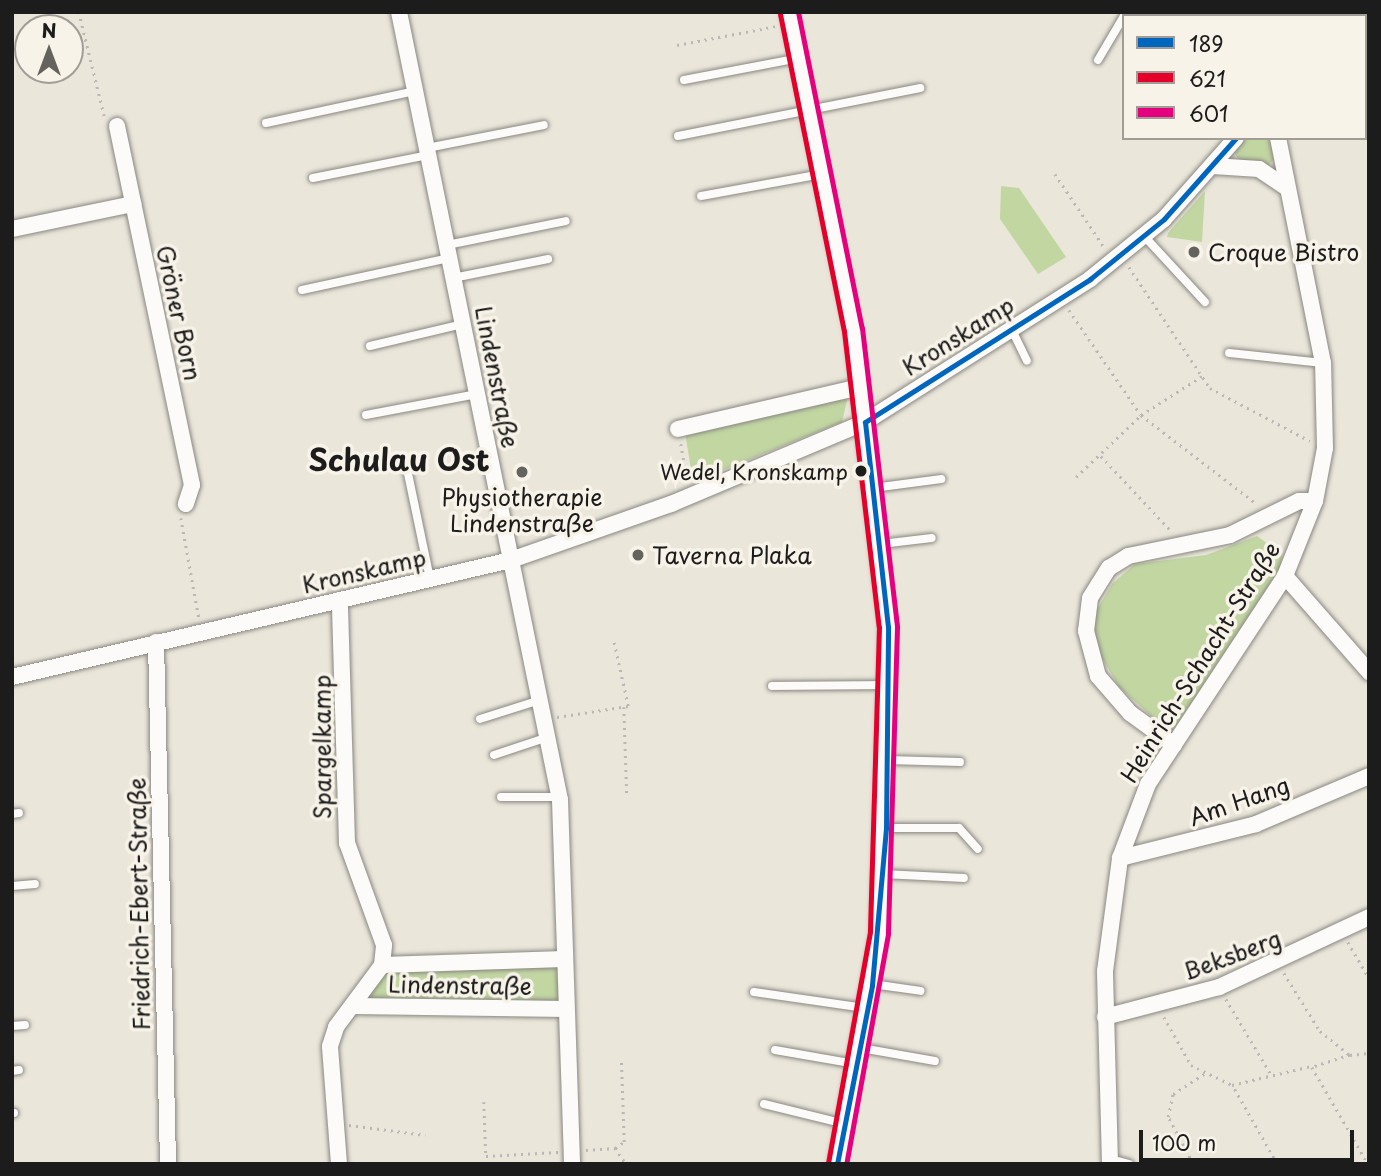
<!DOCTYPE html>
<html>
<head>
<meta charset="utf-8">
<style>
  body { margin:0 }
  #map { position:relative; width:1381px; height:1176px; overflow:hidden; background:#eae6da; font-family:"Playpen Sans",sans-serif }
  div>[style] { position:absolute }
  .green>* { inset:0; background:#c2d6a2 }
  .path>* { height:2.5px; margin-top:-1.25px; transform-origin:0; background:repeating-linear-gradient(90deg,#b9b8b6 0 2px,transparent 0 7px) }
  .roads { filter:drop-shadow(0 0 2px #898781) drop-shadow(0 0 2px #898781) }
  .service>* { height:8px; margin:-4px; padding:0 4px; transform-origin:4px; border-radius:4px; background:#fcfbf9 }
  .minor>* { height:16px; margin:-8px; padding:0 8px; transform-origin:8px; border-radius:8px; background:#fcfbf9 }
  .bus-1>* { height:5px; margin:-2.5px; padding:0 2.5px; transform-origin:2.5px; border-radius:2.5px; background:#0065bd }
  .bus-2>* { height:5px; margin:-2.5px; padding:0 2.5px; transform-origin:2.5px; border-radius:2.5px; background:#e4002b }
  .bus-3>* { height:5px; margin:-2.5px; padding:0 2.5px; transform-origin:2.5px; border-radius:2.5px; background:#e5007d }
  .dots>* { width:19px; height:19px; translate:-50% -50%; box-sizing:border-box; border:4px solid #f7f3e8; border-radius:50% }
  span { translate:-50% -50%; white-space:nowrap; text-align:center; line-height:1.15; -webkit-text-stroke:7px #f7f3e8; paint-order:stroke }
  .bus-label { font-size:21px; color:#1c1c1c }
  .right { translate:-100% -50%; text-align:right }
  .poi-label { font-size:23px; color:#1c1c1c }
  .left { translate:0 -50%; text-align:left }
  .street-label { font-size:23px; color:#1c1c1c }
  .district-label { font-size:30px; color:#1c1c1c; font-weight:700 }
  .frame { position:absolute; inset:0; border:14px solid #1c1c1c; pointer-events:none }
  .legend { position:absolute; left:1122px; top:14px; width:245px; height:126px; box-sizing:border-box; background:#f7f3e8; border:2px solid #9f9d96; margin:0; padding:9px 12px; list-style:none; font-size:21px; color:#1c1c1c }
  .legend li { display:flex; align-items:center; gap:14px; height:35px }
  .legend b { width:35px; border:2px solid #9f9d96 }
  .north { position:absolute; left:14px; top:14px; width:70px; height:70px; box-sizing:border-box; background:#f7f3e8; border:2px solid #9f9d96; border-radius:50%; rotate:0deg; font-size:19px; font-weight:700; line-height:28px; text-align:center; color:#1c1c1c }
  .north::after { content:''; display:block; margin:auto; width:24px; height:32px; background:#64635e; clip-path:polygon(50% 0,100% 100%,50% 72%,0 100%) }
  .scale { position:absolute; left:1139px; top:1130px; width:215px; height:32px; box-sizing:border-box; border:4px solid #1c1c1c; border-top:0; padding-left:9px; font-size:21px; line-height:24px; white-space:nowrap; color:#1c1c1c; -webkit-text-stroke:5px #f7f3e8; paint-order:stroke }
</style>
</head>
<body>
<div id="map">
  <div class="green">
    <div style="clip-path:polygon(1243px 138px,1270px 138px,1274px 159px,1267px 167px,1238px 159px,1233px 150px)"></div>
    <div style="clip-path:polygon(1001px 186px,1019px 188px,1066px 257px,1038px 274px,1000px 219px)"></div>
    <div style="clip-path:polygon(1205px 191px,1202px 242px,1167px 237px,1168px 233px)"></div>
    <div style="clip-path:polygon(849px 392px,842px 422px,693px 482px,685px 432px)"></div>
    <div style="clip-path:polygon(1257px 536px,1282px 554px,1281px 567px,1171px 734px,1119px 687px,1096px 648px,1094px 615px,1112px 584px,1135px 564px,1206px 555px)"></div>
    <div style="clip-path:polygon(564px 959px,566px 1009px,354px 1006px,382px 965px)"></div>
  </div>
  <div class="path">
    <div style="left:79px;top:12px;width:110px;rotate:76.3deg"></div>
    <div style="left:677px;top:45px;width:102px;rotate:-10.8deg"></div>
    <div style="left:1055px;top:174px;width:88px;rotate:56.1deg"></div>
    <div style="left:1129px;top:267px;width:146px;rotate:56.2deg"></div>
    <div style="left:1210px;top:388px;width:113px;rotate:27.9deg"></div>
    <div style="left:1069px;top:310px;width:127px;rotate:55.6deg"></div>
    <div style="left:1141px;top:415px;width:146px;rotate:37.5deg"></div>
    <div style="left:681px;top:444px;width:39px;rotate:80deg"></div>
    <div style="left:1101px;top:456px;width:105px;rotate:46.9deg"></div>
    <div style="left:1076px;top:477px;width:90px;rotate:-43.6deg"></div>
    <div style="left:1141px;top:415px;width:72px;rotate:-32.6deg"></div>
    <div style="left:181px;top:518px;width:102px;rotate:79.8deg"></div>
    <div style="left:624px;top:707px;width:89px;rotate:88.1deg"></div>
    <div style="left:557px;top:717px;width:72px;rotate:-8.8deg"></div>
    <div style="left:628px;top:706px;width:65px;rotate:-102.5deg"></div>
    <div style="left:1348px;top:942px;width:42px;rotate:59.7deg"></div>
    <div style="left:1284px;top:973px;width:68px;rotate:58.2deg"></div>
    <div style="left:1320px;top:1031px;width:38px;rotate:39deg"></div>
    <div style="left:1350px;top:1055px;width:40px;rotate:162deg"></div>
    <div style="left:1312px;top:1067px;width:112px;rotate:60deg"></div>
    <div style="left:518px;top:994px;width:20px;rotate:-81deg"></div>
    <div style="left:1226px;top:999px;width:90px;rotate:59.1deg"></div>
    <div style="left:1164px;top:1017px;width:55px;rotate:60.6deg"></div>
    <div style="left:1191px;top:1065px;width:46px;rotate:26deg"></div>
    <div style="left:1350px;top:1055px;width:19px;rotate:-6deg"></div>
    <div style="left:484px;top:1102px;width:54px;rotate:87.9deg"></div>
    <div style="left:486px;top:1156px;width:73px;rotate:-3.1deg"></div>
    <div style="left:349px;top:1125px;width:77px;rotate:7.5deg"></div>
    <div style="left:615px;top:1148px;width:11px;rotate:-34deg"></div>
    <div style="left:624px;top:1142px;width:84px;rotate:-92deg"></div>
    <div style="left:586px;top:1150px;width:29px;rotate:-4deg"></div>
    <div style="left:615px;top:1148px;width:19px;rotate:55deg"></div>
    <div style="left:1193px;top:1164px;width:53px;rotate:-118deg"></div>
    <div style="left:1168px;top:1117px;width:24px;rotate:-78deg"></div>
    <div style="left:1173px;top:1094px;width:38px;rotate:-33deg"></div>
    <div style="left:1277px;top:1164px;width:91px;rotate:-119.7deg"></div>
    <div style="left:1232px;top:1085px;width:81px;rotate:-13.5deg"></div>
  </div>
  <div class="roads">
    <div class="service">
      <div style="left:1320px;top:12px;width:4px;rotate:76deg"></div>
      <div style="left:1098px;top:60px;width:51px;rotate:-59.4deg"></div>
      <div style="left:684px;top:80px;width:117px;rotate:-10.8deg"></div>
      <div style="left:266px;top:123px;width:152px;rotate:-12.1deg"></div>
      <div style="left:678px;top:136px;width:247px;rotate:-11.2deg"></div>
      <div style="left:427px;top:148px;width:119px;rotate:-11.1deg"></div>
      <div style="left:313px;top:178px;width:117px;rotate:-11.3deg"></div>
      <div style="left:701px;top:196px;width:123px;rotate:-10.3deg"></div>
      <div style="left:1144px;top:236px;width:90px;rotate:47.3deg"></div>
      <div style="left:447px;top:245px;width:121px;rotate:-11.4deg"></div>
      <div style="left:453px;top:278px;width:97px;rotate:-11.3deg"></div>
      <div style="left:302px;top:290px;width:150px;rotate:-12.3deg"></div>
      <div style="left:1012px;top:330px;width:34px;rotate:64deg"></div>
      <div style="left:370px;top:346px;width:96px;rotate:-13.3deg"></div>
      <div style="left:1229px;top:353px;width:95px;rotate:6.1deg"></div>
      <div style="left:366px;top:415px;width:113px;rotate:-10.7deg"></div>
      <div style="left:406px;top:464px;width:117px;rotate:78.2deg"></div>
      <div style="left:873px;top:488px;width:69px;rotate:-7.5deg"></div>
      <div style="left:881px;top:544px;width:51px;rotate:-6.7deg"></div>
      <div style="left:772px;top:686px;width:115px;rotate:-0.5deg"></div>
      <div style="left:480px;top:719px;width:63px;rotate:-17.6deg"></div>
      <div style="left:494px;top:755px;width:57px;rotate:-18.4deg"></div>
      <div style="left:887px;top:760px;width:73px;rotate:1.6deg"></div>
      <div style="left:501px;top:797px;width:59px"></div>
      <div style="left:12px;top:814px;width:7px;rotate:-8deg"></div>
      <div style="left:886px;top:828px;width:73px"></div>
      <div style="left:959px;top:828px;width:28px;rotate:48deg"></div>
      <div style="left:883px;top:874px;width:81px;rotate:2.8deg"></div>
      <div style="left:12px;top:886px;width:23px;rotate:-5deg"></div>
      <div style="left:872px;top:984px;width:49px;rotate:8.1deg"></div>
      <div style="left:754px;top:992px;width:112px;rotate:8.2deg"></div>
      <div style="left:12px;top:1026px;width:13px;rotate:-4deg"></div>
      <div style="left:861px;top:1048px;width:75px;rotate:10deg"></div>
      <div style="left:775px;top:1050px;width:81px;rotate:9.9deg"></div>
      <div style="left:12px;top:1071px;width:7px;rotate:-8deg"></div>
      <div style="left:764px;top:1104px;width:83px;rotate:13.9deg"></div>
      <div style="left:12px;top:1113px;width:2px"></div>
      <div style="left:1110px;top:1159px;width:20px;rotate:15deg"></div>
    </div>
    <div class="minor">
      <div style="left:399px;top:12px;width:804px;rotate:78.45deg"></div>
      <div style="left:560px;top:800px;width:364px;rotate:88.1deg"></div>
      <div style="left:789px;top:12px;width:324px;rotate:78.6deg"></div>
      <div style="left:853px;top:330px;width:299px;rotate:83.3deg"></div>
      <div style="left:888px;top:627px;width:306px;rotate:91.7deg"></div>
      <div style="left:879px;top:933px;width:235px;rotate:100.3deg"></div>
      <div style="left:1239px;top:12px;width:15px;rotate:16deg"></div>
      <div style="left:1365px;top:38px;width:4px;rotate:14deg"></div>
      <div style="left:117px;top:126px;width:367px;rotate:78.2deg"></div>
      <div style="left:192px;top:485px;width:20px;rotate:108deg"></div>
      <div style="left:1213px;top:166px;width:46px;rotate:3.7deg"></div>
      <div style="left:1259px;top:169px;width:34px;rotate:34deg"></div>
      <div style="left:12px;top:229px;width:124px;rotate:-11.7deg"></div>
      <div style="left:678px;top:429px;width:187px;rotate:-13deg"></div>
      <div style="left:1285px;top:576px;width:128px;rotate:48.8deg"></div>
      <div style="left:156px;top:642px;width:522px;rotate:88.68deg"></div>
      <div style="left:12px;top:677px;width:513px;rotate:-13.2deg"></div>
      <div style="left:511px;top:560px;width:170px;rotate:-19.3deg"></div>
      <div style="left:671px;top:504px;width:211px;rotate:-22.9deg"></div>
      <div style="left:865px;top:422px;width:267px;rotate:-32.4deg"></div>
      <div style="left:1090px;top:279px;width:95px;rotate:-39deg"></div>
      <div style="left:1164px;top:219px;width:108px;rotate:-48.4deg"></div>
      <div style="left:1174px;top:745px;width:54px;rotate:-144deg"></div>
      <div style="left:1130px;top:713px;width:49px;rotate:-130.9deg"></div>
      <div style="left:1098px;top:676px;width:47px;rotate:-104.9deg"></div>
      <div style="left:1086px;top:631px;width:33px;rotate:-83deg"></div>
      <div style="left:1090px;top:598px;width:36px;rotate:-58deg"></div>
      <div style="left:1109px;top:568px;width:22px;rotate:-32deg"></div>
      <div style="left:1128px;top:556px;width:104px;rotate:-11.6deg"></div>
      <div style="left:1230px;top:535px;width:77px;rotate:-26.2deg"></div>
      <div style="left:1299px;top:501px;width:16px"></div>
      <div style="left:1120px;top:858px;width:140px;rotate:-14deg"></div>
      <div style="left:1256px;top:824px;width:123px;rotate:-23deg"></div>
      <div style="left:382px;top:965px;width:182px;rotate:-1.9deg"></div>
      <div style="left:354px;top:1006px;width:212px;rotate:0.8deg"></div>
      <div style="left:1105px;top:1017px;width:118px;rotate:-14.7deg"></div>
      <div style="left:1219px;top:987px;width:166px;rotate:-25deg"></div>
      <div style="left:339px;top:1164px;width:118px;rotate:-94.4deg"></div>
      <div style="left:330px;top:1046px;width:20px;rotate:-72deg"></div>
      <div style="left:336px;top:1027px;width:77px;rotate:-53.4deg"></div>
      <div style="left:382px;top:965px;width:20px;rotate:-84deg"></div>
      <div style="left:384px;top:945px;width:109px;rotate:-109.9deg"></div>
      <div style="left:347px;top:843px;width:243px;rotate:-91.7deg"></div>
      <div style="left:1110px;top:1164px;width:193px;rotate:-91.5deg"></div>
      <div style="left:1105px;top:971px;width:114px;rotate:-82.4deg"></div>
      <div style="left:1120px;top:858px;width:79px;rotate:-69.3deg"></div>
      <div style="left:1148px;top:784px;width:249px;rotate:-56.6deg"></div>
      <div style="left:1285px;top:576px;width:81px;rotate:-68.2deg"></div>
      <div style="left:1315px;top:501px;width:54px;rotate:-79.3deg"></div>
      <div style="left:1325px;top:448px;width:85px;rotate:-91.3deg"></div>
      <div style="left:1323px;top:363px;width:229px;rotate:-101.3deg"></div>
    </div>
  </div>
  <div class="bus-1">
    <div style="left:865px;top:422px;width:267px;rotate:-32.4deg"></div>
    <div style="left:1090px;top:279px;width:95px;rotate:-39deg"></div>
    <div style="left:1164px;top:219px;width:108px;rotate:-48.4deg"></div>
    <div style="left:837px;top:1164px;width:182px;rotate:-78.9deg"></div>
    <div style="left:872px;top:985px;width:158px;rotate:-84.9deg"></div>
    <div style="left:886px;top:828px;width:201px;rotate:-89.4deg"></div>
    <div style="left:888px;top:627px;width:206px;rotate:-96.4deg"></div>
  </div>
  <div class="bus-2">
    <div style="left:780px;top:14px;width:323px;rotate:78.6deg"></div>
    <div style="left:844px;top:331px;width:298px;rotate:83.3deg"></div>
    <div style="left:879px;top:627px;width:305px;rotate:91.7deg"></div>
    <div style="left:870px;top:932px;width:234px;rotate:100.3deg"></div>
  </div>
  <div class="bus-3">
    <div style="left:798px;top:12px;width:322px;rotate:78.6deg"></div>
    <div style="left:862px;top:328px;width:301px;rotate:83.3deg"></div>
    <div style="left:897px;top:627px;width:307px;rotate:91.7deg"></div>
    <div style="left:888px;top:934px;width:234px;rotate:100.3deg"></div>
  </div>
  <div class="dots">
    <div style="left:1194px;top:252px;background:#64635e"></div>
    <div style="left:861px;top:471px;background:#1c1c1c"></div>
    <div style="left:522px;top:472px;background:#64635e"></div>
    <div style="left:638px;top:555px;background:#64635e"></div>
  </div>
  <div class="bus-label">
    <span class="right" style="left:848px;top:471px">Wedel, Kronskamp</span>
  </div>
  <div class="poi-label">
    <span class="left" style="left:1208px;top:252px">Croque Bistro</span>
    <span style="left:522px;top:510px">Physiotherapie<br>Lindenstraße</span>
    <span class="left" style="left:652px;top:555px">Taverna Plaka</span>
  </div>
  <div class="street-label">
    <span style="left:179px;top:313px;rotate:78deg">Gröner Born</span>
    <span style="left:958px;top:336px;rotate:-32deg">Kronskamp</span>
    <span style="left:497px;top:377px;rotate:79deg">Lindenstraße</span>
    <span style="left:364px;top:571px;rotate:-13deg">Kronskamp</span>
    <span style="left:1200px;top:662px;rotate:-58deg">Heinrich-Schacht-Straße</span>
    <span style="left:322px;top:747px;rotate:-90deg">Spargelkamp</span>
    <span style="left:1239px;top:801px;rotate:-19deg">Am Hang</span>
    <span style="left:139px;top:904px;rotate:-91deg">Friedrich-Ebert-Straße</span>
    <span style="left:1232px;top:955px;rotate:-20deg">Beksberg</span>
    <span style="left:460px;top:985px;rotate:1deg">Lindenstraße</span>
  </div>
  <div class="district-label">
    <span style="left:399px;top:459px">Schulau Ost</span>
  </div>
  <div class="frame"></div>
  <ul class="legend">
  <li><b style="height:9px;background:#0065bd"></b>189</li>
  <li><b style="height:9px;background:#e4002b"></b>621</li>
  <li><b style="height:9px;background:#e5007d"></b>601</li>
  </ul>
  <div class="north">N</div>
  <div class="scale">100 m</div>
</div>
</body>
</html>
